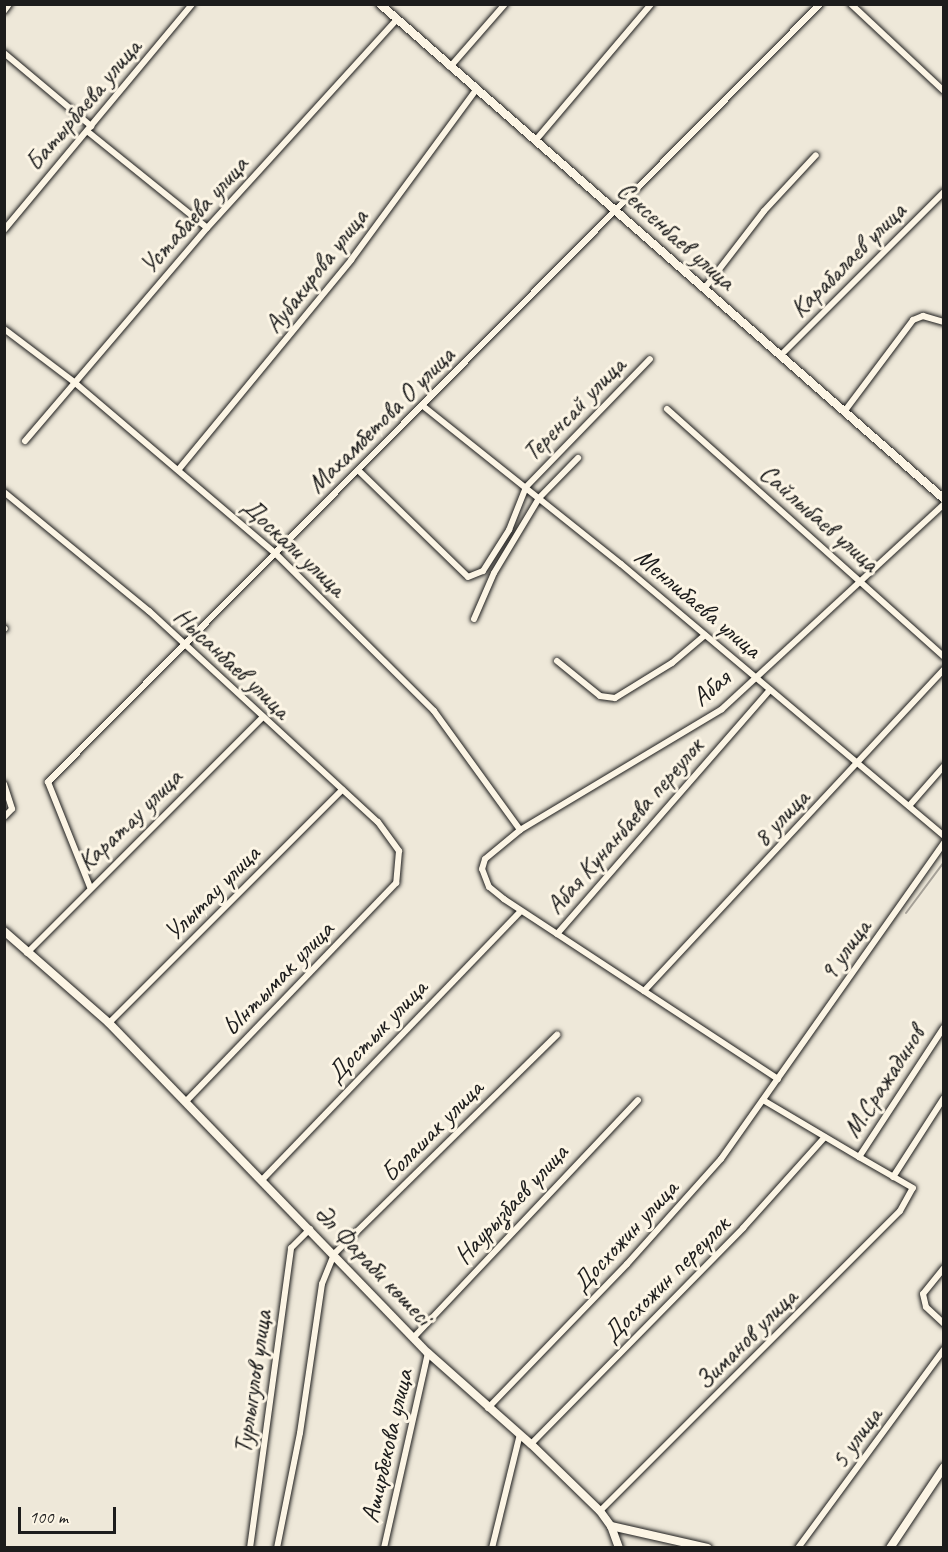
<!DOCTYPE html>
<html>
<head>
<meta charset="utf-8">
<style>
  body { margin:0 }
  #map { position:relative; width:948px; height:1552px; overflow:hidden; background:#eee8d9; font-family:Caveat,sans-serif }
  div>[style] { position:absolute }
  .stream>* { height:2px; margin:-1px; padding:0 1px; transform-origin:1px; border-radius:1px; background:#a7a299 }
  .roads { filter:drop-shadow(0 0 2px #1c1c1c) drop-shadow(0 0 2px #1c1c1c) }
  .minor>* { height:6px; margin:-3px; padding:0 3px; transform-origin:3px; border-radius:3px; background:#fcf5e5 }
  .tertiary>* { height:8px; margin:-4px; padding:0 4px; transform-origin:4px; border-radius:4px; background:#fcf5e5 }
  span { translate:-50% -50%; white-space:nowrap; text-align:center; line-height:1.15; -webkit-text-stroke:6px #fcf5e5; paint-order:stroke }
  .street-label { font-size:26px; color:#1c1c1c }
  .frame { position:absolute; inset:0; border:6px solid #1c1c1c; pointer-events:none }
  .scale { position:absolute; left:18px; top:1507px; width:98px; height:27px; box-sizing:border-box; border:3px solid #1c1c1c; border-top:0; padding-left:8px; font-size:18px; line-height:21px; white-space:nowrap; color:#1c1c1c; -webkit-text-stroke:4px #fcf5e5; paint-order:stroke }
</style>
</head>
<body>
<div id="map">
  <div class="stream">
    <div style="left:906px;top:913px;width:64px;rotate:-53.3deg"></div>
  </div>
  <div class="roads">
    <div class="minor">
      <div style="left:851px;top:4px;width:127px;rotate:43.1deg"></div>
      <div style="left:4px;top:11px;width:9px;rotate:-54deg"></div>
      <div style="left:4px;top:53px;width:114px;rotate:40deg"></div>
      <div style="left:450px;top:67px;width:84px;rotate:-48.9deg"></div>
      <div style="left:87px;top:131px;width:154px;rotate:38.9deg"></div>
      <div style="left:535px;top:141px;width:180px;rotate:-49.7deg"></div>
      <div style="left:4px;top:230px;width:294px;rotate:-50.2deg"></div>
      <div style="left:704px;top:289px;width:98px;rotate:-52.4deg"></div>
      <div style="left:764px;top:211px;width:76px;rotate:-47.1deg"></div>
      <div style="left:4px;top:329px;width:88px;rotate:37.1deg"></div>
      <div style="left:74px;top:382px;width:264px;rotate:40.4deg"></div>
      <div style="left:275px;top:553px;width:224px;rotate:44.8deg"></div>
      <div style="left:434px;top:711px;width:147px;rotate:54.1deg"></div>
      <div style="left:780px;top:356px;width:232px;rotate:-45deg"></div>
      <div style="left:423px;top:406px;width:253px;rotate:38.6deg"></div>
      <div style="left:621px;top:564px;width:422px;rotate:40.1deg"></div>
      <div style="left:667px;top:409px;width:372px;rotate:41.8deg"></div>
      <div style="left:844px;top:412px;width:115px;rotate:-53.1deg"></div>
      <div style="left:913px;top:320px;width:11px;rotate:-22deg"></div>
      <div style="left:923px;top:316px;width:22px;rotate:16deg"></div>
      <div style="left:25px;top:441px;width:280px;rotate:-49.5deg"></div>
      <div style="left:207px;top:228px;width:282px;rotate:-47.7deg"></div>
      <div style="left:179px;top:469px;width:271px;rotate:-50.5deg"></div>
      <div style="left:351px;top:260px;width:211px;rotate:-53.7deg"></div>
      <div style="left:358px;top:470px;width:153px;rotate:44.2deg"></div>
      <div style="left:468px;top:577px;width:16px;rotate:-22deg"></div>
      <div style="left:483px;top:571px;width:49px;rotate:-57.6deg"></div>
      <div style="left:509px;top:530px;width:46px;rotate:-68.4deg"></div>
      <div style="left:526px;top:487px;width:178px;rotate:-45.9deg"></div>
      <div style="left:4px;top:492px;width:188px;rotate:39.4deg"></div>
      <div style="left:149px;top:611px;width:311px;rotate:42.7deg"></div>
      <div style="left:378px;top:822px;width:36px;rotate:54deg"></div>
      <div style="left:399px;top:851px;width:32px;rotate:95deg"></div>
      <div style="left:396px;top:883px;width:301px;rotate:133.9deg"></div>
      <div style="left:474px;top:619px;width:50px;rotate:-66.5deg"></div>
      <div style="left:494px;top:573px;width:87px;rotate:-59deg"></div>
      <div style="left:539px;top:498px;width:56px;rotate:-45.7deg"></div>
      <div style="left:4px;top:628px;width:1px;rotate:45deg"></div>
      <div style="left:557px;top:661px;width:55px;rotate:39.1deg"></div>
      <div style="left:600px;top:696px;width:15px;rotate:8deg"></div>
      <div style="left:615px;top:698px;width:67px;rotate:-31.6deg"></div>
      <div style="left:672px;top:663px;width:43px;rotate:-40.3deg"></div>
      <div style="left:4px;top:784px;width:26px;rotate:72deg"></div>
      <div style="left:12px;top:809px;width:11px;rotate:135deg"></div>
      <div style="left:909px;top:806px;width:53px;rotate:-48.8deg"></div>
      <div style="left:90px;top:887px;width:113px;rotate:-111.8deg"></div>
      <div style="left:48px;top:782px;width:1096px;rotate:-45.22deg"></div>
      <div style="left:557px;top:934px;width:324px;rotate:-48.9deg"></div>
      <div style="left:27px;top:953px;width:332px;rotate:-45deg"></div>
      <div style="left:644px;top:991px;width:440px;rotate:-47deg"></div>
      <div style="left:109px;top:1023px;width:330px;rotate:-45deg"></div>
      <div style="left:778px;top:1079px;width:328px;rotate:-146.7deg"></div>
      <div style="left:504px;top:899px;width:19px;rotate:-141deg"></div>
      <div style="left:489px;top:887px;width:19px;rotate:-111deg"></div>
      <div style="left:482px;top:869px;width:10px;rotate:-73deg"></div>
      <div style="left:485px;top:859px;width:45px;rotate:-39.6deg"></div>
      <div style="left:520px;top:830px;width:235px;rotate:-30.9deg"></div>
      <div style="left:722px;top:709px;width:302px;rotate:-42.7deg"></div>
      <div style="left:763px;top:1100px;width:112px;rotate:30.7deg"></div>
      <div style="left:859px;top:1157px;width:155px;rotate:-56.8deg"></div>
      <div style="left:893px;top:1177px;width:94px;rotate:-57.2deg"></div>
      <div style="left:262px;top:1180px;width:373px;rotate:-46.1deg"></div>
      <div style="left:944px;top:1268px;width:33px;rotate:129deg"></div>
      <div style="left:923px;top:1294px;width:13px;rotate:77deg"></div>
      <div style="left:926px;top:1307px;width:25px;rotate:43deg"></div>
      <div style="left:414px;top:1337px;width:326px;rotate:-46.6deg"></div>
      <div style="left:488px;top:1408px;width:200px;rotate:-46deg"></div>
      <div style="left:627px;top:1264px;width:141px;rotate:-48.2deg"></div>
      <div style="left:721px;top:1159px;width:387px;rotate:-54.8deg"></div>
      <div style="left:531px;top:1444px;width:303px;rotate:-45.5deg"></div>
      <div style="left:743px;top:1228px;width:122px;rotate:-48deg"></div>
      <div style="left:600px;top:1511px;width:424px;rotate:-45deg"></div>
      <div style="left:900px;top:1211px;width:26px;rotate:-61deg"></div>
      <div style="left:913px;top:1188px;width:62px;rotate:-150.1deg"></div>
      <div style="left:250px;top:1548px;width:303px;rotate:-82.2deg"></div>
      <div style="left:291px;top:1248px;width:27px;rotate:-45deg"></div>
      <div style="left:277px;top:1548px;width:117px;rotate:-78.7deg"></div>
      <div style="left:300px;top:1433px;width:151px;rotate:-81.6deg"></div>
      <div style="left:322px;top:1284px;width:32px;rotate:-68deg"></div>
      <div style="left:334px;top:1254px;width:313px;rotate:-44.5deg"></div>
      <div style="left:384px;top:1548px;width:200px;rotate:-77.3deg"></div>
      <div style="left:492px;top:1548px;width:117px;rotate:-76.2deg"></div>
      <div style="left:798px;top:1548px;width:247px;rotate:-53.7deg"></div>
    </div>
    <div class="tertiary">
      <div style="left:380px;top:4px;width:750px;rotate:41.27deg"></div>
      <div style="left:4px;top:931px;width:140px;rotate:41.2deg"></div>
      <div style="left:109px;top:1023px;width:459px;rotate:46deg"></div>
      <div style="left:428px;top:1353px;width:137px;rotate:41.5deg"></div>
      <div style="left:531px;top:1444px;width:96px;rotate:44.2deg"></div>
      <div style="left:600px;top:1511px;width:19px;rotate:54deg"></div>
      <div style="left:611px;top:1526px;width:23px;rotate:70deg"></div>
      <div style="left:611px;top:1526px;width:99px;rotate:12.8deg"></div>
      <div style="left:890px;top:1548px;width:97px;rotate:-56.3deg"></div>
    </div>
  </div>
  <div class="street-label">
    <span style="left:83px;top:105px;rotate:-50deg">Батырбаева улица</span>
    <span style="left:194px;top:215px;rotate:-48deg">Устабаева улица</span>
    <span style="left:676px;top:236px;rotate:42deg">Сексенбаев улица</span>
    <span style="left:848px;top:260px;rotate:-45deg">Карабалаев улица</span>
    <span style="left:316px;top:271px;rotate:-52deg">Аубакирова улица</span>
    <span style="left:574px;top:409px;rotate:-46deg">Теренсай улица</span>
    <span style="left:381px;top:420px;rotate:-45deg">Махамбетова О улица</span>
    <span style="left:819px;top:518px;rotate:41deg">Сайлыбаев улица</span>
    <span style="left:294px;top:547px;rotate:43deg">Доскали улица</span>
    <span style="left:698px;top:603px;rotate:40deg">Менлибаева улица</span>
    <span style="left:232px;top:663px;rotate:43deg">Нысанбаев улица</span>
    <span style="left:711px;top:688px;rotate:-40deg">Абая</span>
    <span style="left:781px;top:818px;rotate:-47deg">8 улица</span>
    <span style="left:130px;top:820px;rotate:-44deg">Каратау улица</span>
    <span style="left:625px;top:826px;rotate:-49deg">Абая Кунанбаева переулок</span>
    <span style="left:212px;top:893px;rotate:-45deg">Улытау улица</span>
    <span style="left:845px;top:950px;rotate:-55deg">9 улица</span>
    <span style="left:278px;top:978px;rotate:-46deg">Ынтымак улица</span>
    <span style="left:377px;top:1031px;rotate:-46deg">Достык улица</span>
    <span style="left:884px;top:1082px;rotate:-57deg">М.Сражадинов</span>
    <span style="left:432px;top:1131px;rotate:-45deg">Болашак улица</span>
    <span style="left:511px;top:1204px;rotate:-47deg">Наурызбаев улица</span>
    <span style="left:625px;top:1236px;rotate:-47deg">Досхожин улица</span>
    <span style="left:373px;top:1265px;rotate:46deg">Әл Фараби көшесі</span>
    <span style="left:666px;top:1279px;rotate:-45deg">Досхожин переулок</span>
    <span style="left:746px;top:1339px;rotate:-45deg">Зиманов улица</span>
    <span style="left:253px;top:1382px;rotate:-82deg">Турлыгулов улица</span>
    <span style="left:856px;top:1438px;rotate:-55deg">5 улица</span>
    <span style="left:387px;top:1446px;rotate:-77deg">Аширбекова улица</span>
  </div>
  <div class="frame"></div>
  <div class="scale">100 m</div>
</div>
</body>
</html>
